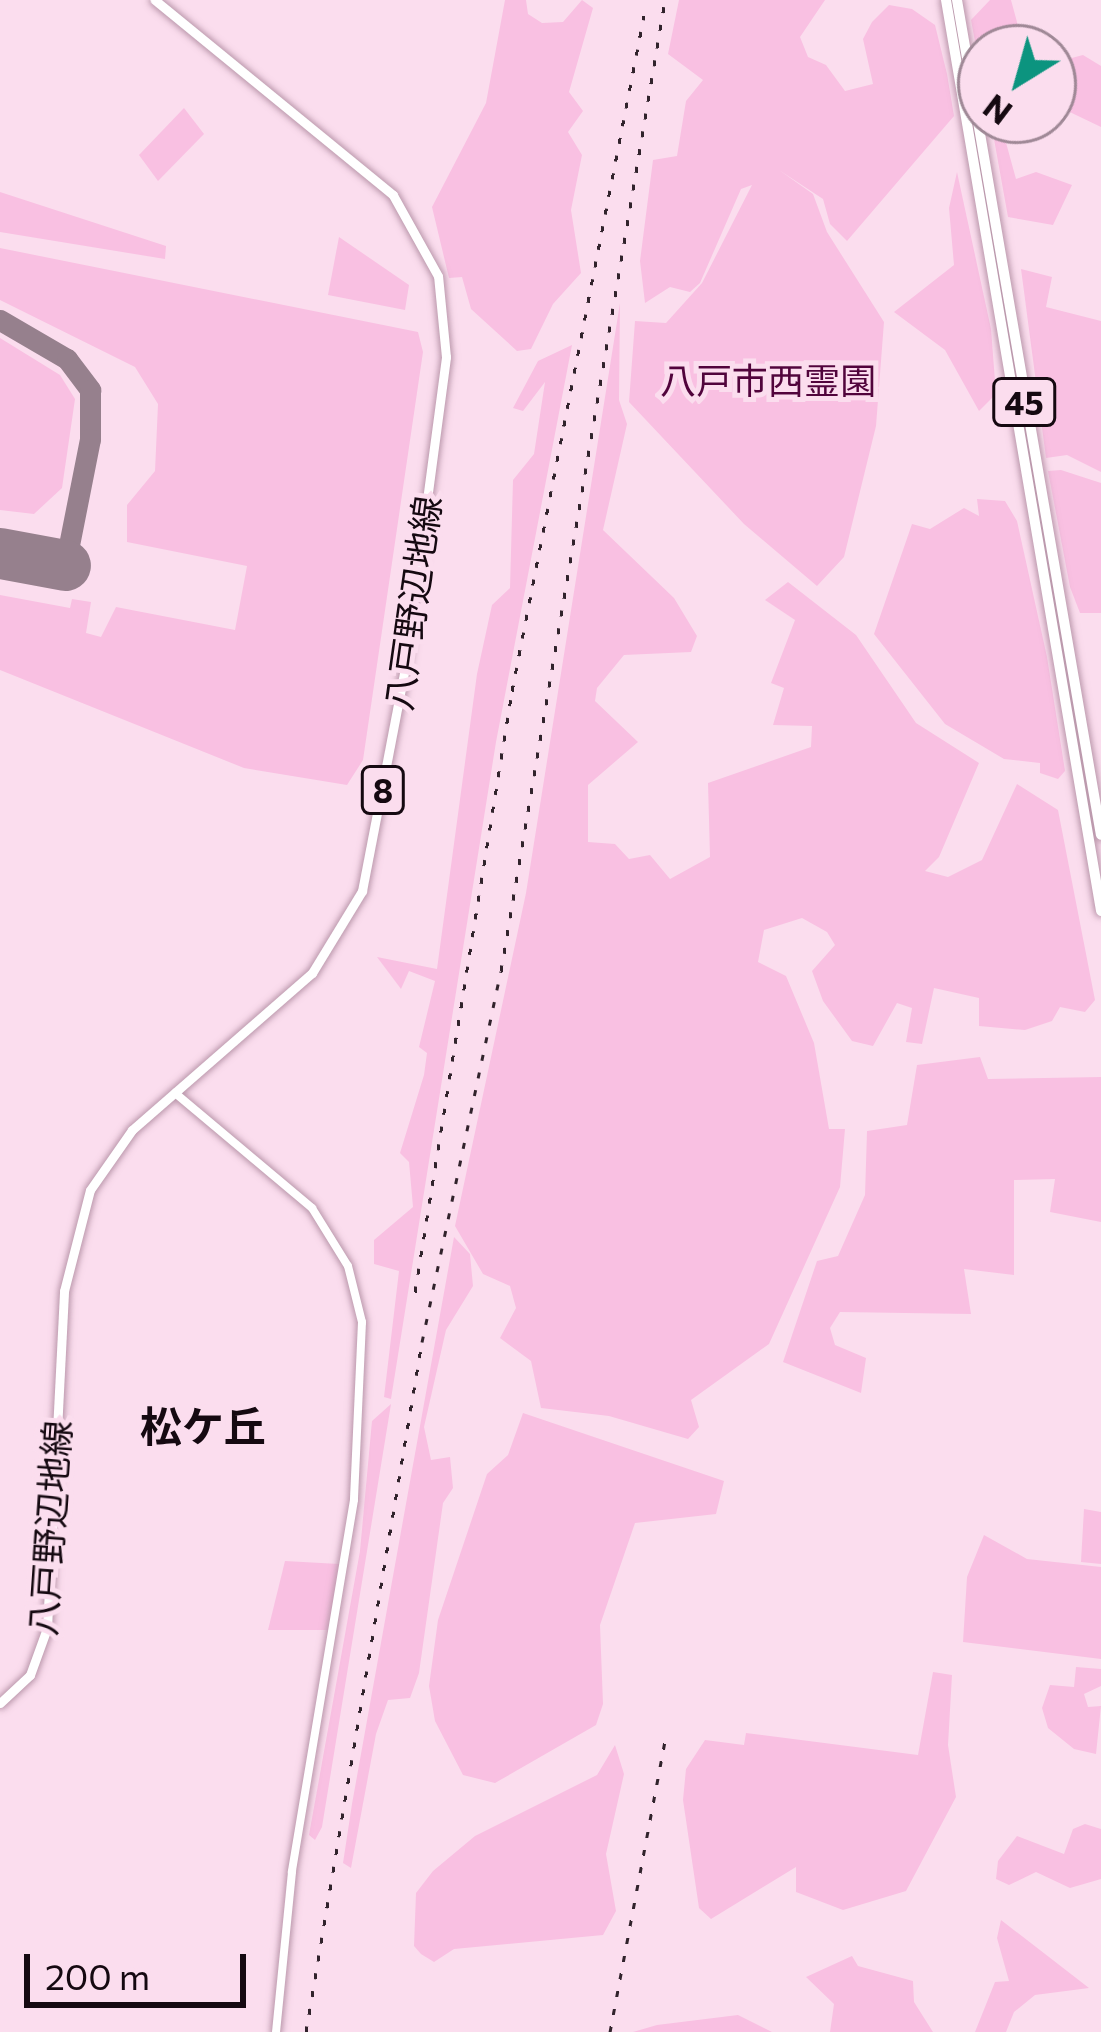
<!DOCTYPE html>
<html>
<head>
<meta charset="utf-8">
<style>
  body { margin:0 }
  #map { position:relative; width:1101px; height:2032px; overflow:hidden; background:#fbddee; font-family:Commissioner,"Noto Sans JP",sans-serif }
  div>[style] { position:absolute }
  .green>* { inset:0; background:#f9c0e2 }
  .taxiway>* { height:21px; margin:-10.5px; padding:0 10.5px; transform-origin:10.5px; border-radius:10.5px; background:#96808d }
  .runway>* { height:51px; margin:-25.5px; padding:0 25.5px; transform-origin:25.5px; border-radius:25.5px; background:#96808d }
  .roads { filter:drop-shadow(0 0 3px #bb98ac) drop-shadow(0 0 3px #bb98ac) }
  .tertiary>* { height:8px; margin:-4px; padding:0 4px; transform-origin:4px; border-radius:4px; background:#fff }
  .primary>* { height:9px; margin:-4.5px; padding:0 4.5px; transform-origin:4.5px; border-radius:4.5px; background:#fff }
  .trunk>* { height:10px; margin:-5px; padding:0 5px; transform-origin:5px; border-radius:5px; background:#fff }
  .rail>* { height:3px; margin-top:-1.5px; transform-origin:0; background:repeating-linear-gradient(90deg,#31232c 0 6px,transparent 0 18px) }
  span { translate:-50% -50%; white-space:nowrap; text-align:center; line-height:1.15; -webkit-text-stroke:10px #fbddee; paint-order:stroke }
  .shield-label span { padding:3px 9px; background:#fbddee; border:3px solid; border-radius:9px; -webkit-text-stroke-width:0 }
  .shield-label { font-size:33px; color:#150911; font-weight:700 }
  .park-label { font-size:36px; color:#51043c }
  .street-label { font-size:36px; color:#150911 }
  .quarter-label { font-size:42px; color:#150911; font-weight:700 }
  .north { position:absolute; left:957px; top:24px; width:120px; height:120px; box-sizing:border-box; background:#fbddee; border:3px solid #9f8896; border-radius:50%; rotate:217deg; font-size:33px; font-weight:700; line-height:48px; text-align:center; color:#150911 }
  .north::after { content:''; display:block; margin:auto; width:42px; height:54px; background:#0c947f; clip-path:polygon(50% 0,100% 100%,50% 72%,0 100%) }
  .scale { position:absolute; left:24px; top:1954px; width:222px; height:54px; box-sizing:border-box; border:6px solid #150911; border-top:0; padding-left:15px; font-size:36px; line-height:42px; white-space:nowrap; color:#150911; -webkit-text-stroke:9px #fbddee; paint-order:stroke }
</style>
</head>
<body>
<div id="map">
  <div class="green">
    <div style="clip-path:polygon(505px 0,526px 0,528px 14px,542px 23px,563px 22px,582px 0,593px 8px,569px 92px,583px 111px,568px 132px,582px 155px,571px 210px,581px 273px,553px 304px,531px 349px,517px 351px,471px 309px,462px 277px,449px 278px,432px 207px,486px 103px)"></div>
    <div style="clip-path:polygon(679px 0,825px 0,800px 37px,808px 57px,826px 65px,845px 91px,873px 84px,863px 39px,872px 22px,889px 5px,912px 9px,935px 25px,947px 74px,954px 116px,847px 241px,830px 224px,823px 199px,779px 170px,813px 194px,827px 232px,884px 322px,876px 426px,844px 557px,817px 586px,744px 524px,629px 402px,635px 321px,666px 323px,702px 283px,752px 185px,741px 189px,700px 283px,690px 292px,670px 287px,645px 303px,640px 261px,653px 160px,677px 156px,686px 101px,703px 80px,668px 54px)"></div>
    <div style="clip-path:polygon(990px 0,1011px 0,1024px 48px,981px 48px,981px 74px,971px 20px)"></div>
    <div style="clip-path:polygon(1083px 55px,1101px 66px,1101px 127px,1053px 104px,1053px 63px)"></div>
    <div style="clip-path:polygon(184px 108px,204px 134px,158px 181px,139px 155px)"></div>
    <div style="clip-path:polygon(994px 139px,1005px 139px,1016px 179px,1036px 172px,1072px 185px,1053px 225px,1008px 217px)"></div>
    <div style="clip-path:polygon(957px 172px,991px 329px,996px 394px,979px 411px,945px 350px,894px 312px,954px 265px,949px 208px)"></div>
    <div style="clip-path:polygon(0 192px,166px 246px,165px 259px,0 232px)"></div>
    <div style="clip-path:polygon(339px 237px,409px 285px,405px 310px,328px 295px)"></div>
    <div style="clip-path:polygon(0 248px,418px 332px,423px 352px,363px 760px,347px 785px,244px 768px,0 670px,0 595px,70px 608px,72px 599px,91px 602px,86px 633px,101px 637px,116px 607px,235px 630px,247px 566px,127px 542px,127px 505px,155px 471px,158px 404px,135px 367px,0 300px)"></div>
    <div style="clip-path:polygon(1021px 269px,1052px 277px,1046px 307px,1101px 321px,1101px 472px,1067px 455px,1046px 458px)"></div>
    <div style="clip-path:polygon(620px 303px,619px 400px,627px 424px,603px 530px,674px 598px,697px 636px,691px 652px,624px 655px,597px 688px,595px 701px,638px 742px,588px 785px,588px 842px,615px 844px,629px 859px,650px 855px,670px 879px,710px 857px,708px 783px,811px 747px,812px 726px,773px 725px,784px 688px,771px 683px,795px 620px,765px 600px,788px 582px,856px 635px,916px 723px,979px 763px,939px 857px,925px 871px,948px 877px,982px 860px,1017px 784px,1058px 810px,1095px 1000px,1085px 1012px,1060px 1007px,1052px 1021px,1025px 1030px,979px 1026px,979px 998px,934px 988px,922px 1044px,906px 1042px,912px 1008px,897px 1003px,873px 1046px,852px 1041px,823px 1001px,812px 971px,835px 945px,827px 932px,802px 918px,764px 930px,758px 962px,786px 976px,814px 1043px,829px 1129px,845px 1129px,840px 1187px,769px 1344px,691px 1400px,699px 1427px,688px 1439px,609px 1416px,541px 1408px,531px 1361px,500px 1338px,516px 1308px,510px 1286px,483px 1274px,455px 1226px,526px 893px)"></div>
    <div style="clip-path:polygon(0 338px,60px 375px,75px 399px,62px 488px,34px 514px,0 510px)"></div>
    <div style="clip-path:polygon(572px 345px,496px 742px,391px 1399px,384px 1397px,399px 1271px,374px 1264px,374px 1240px,413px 1207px,409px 1162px,400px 1153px,424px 1075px,427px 1053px,419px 1047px,435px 981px,409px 971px,401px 989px,377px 957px,437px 969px,477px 674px,492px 605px,510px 588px,513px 480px,534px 454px,545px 382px,523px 411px,513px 408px,538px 361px)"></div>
    <div style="clip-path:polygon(1061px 470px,1101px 483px,1101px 613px,1080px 613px,1070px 587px,1048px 471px)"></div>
    <div style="clip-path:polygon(977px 499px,1005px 501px,1017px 521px,1047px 657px,1065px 771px,1058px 779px,1040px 773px,1040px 763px,1004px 759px,945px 724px,874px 634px,912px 524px,930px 529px,964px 508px,979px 516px)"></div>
    <div style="clip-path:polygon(980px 1057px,988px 1079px,1101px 1077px,1101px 1222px,1050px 1212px,1055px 1179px,1014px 1180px,1014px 1275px,964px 1269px,971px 1314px,840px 1312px,830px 1328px,835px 1345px,866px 1358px,861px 1393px,783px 1362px,817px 1261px,838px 1256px,865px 1195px,867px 1131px,907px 1125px,917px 1065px)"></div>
    <div style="clip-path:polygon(454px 1237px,470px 1254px,473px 1286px,446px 1330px,424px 1427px,431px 1460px,450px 1457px,453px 1488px,443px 1503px,419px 1673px,410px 1698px,388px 1700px,376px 1734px,351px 1868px,343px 1863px,352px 1804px)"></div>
    <div style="clip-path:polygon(391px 1404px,322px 1827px,315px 1840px,309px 1835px,360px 1551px,372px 1421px)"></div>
    <div style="clip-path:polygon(523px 1413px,724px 1481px,716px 1514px,635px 1523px,600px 1625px,603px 1704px,596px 1725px,495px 1783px,463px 1775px,435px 1721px,429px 1686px,438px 1620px,487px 1474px,508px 1455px)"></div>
    <div style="clip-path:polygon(1084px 1509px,1101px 1512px,1101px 1564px,1081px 1562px)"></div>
    <div style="clip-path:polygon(984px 1535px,1027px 1559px,1101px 1567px,1101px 1659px,963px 1642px,967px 1577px)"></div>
    <div style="clip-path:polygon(285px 1561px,339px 1564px,329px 1630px,268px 1630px)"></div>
    <div style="clip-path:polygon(1076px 1667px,1101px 1669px,1101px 1686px,1084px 1694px,1088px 1707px,1101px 1706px,1096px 1754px,1074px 1749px,1048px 1728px,1042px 1708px,1050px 1685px,1074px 1687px)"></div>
    <div style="clip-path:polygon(933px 1672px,952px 1675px,948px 1745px,956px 1797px,906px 1891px,843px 1910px,796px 1892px,796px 1867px,711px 1919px,699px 1908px,683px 1800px,686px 1769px,705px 1740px,744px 1745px,746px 1733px,918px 1755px)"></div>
    <div style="clip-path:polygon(615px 1745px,624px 1774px,606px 1854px,616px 1911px,603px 1935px,454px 1949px,434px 1962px,421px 1954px,414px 1946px,416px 1893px,433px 1871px,475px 1836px,597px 1775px)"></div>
    <div style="clip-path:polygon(1085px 1824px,1101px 1829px,1101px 1879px,1070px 1888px,1036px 1872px,1009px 1885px,996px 1879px,998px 1861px,1017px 1836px,1064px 1854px,1073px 1829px)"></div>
    <div style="clip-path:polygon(1001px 1920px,1089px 1988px,1035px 1995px,1014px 2012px,1006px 2032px,975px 2032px,995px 1982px,1009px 1981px,997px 1938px)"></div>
    <div style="clip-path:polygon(852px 1956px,858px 1966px,913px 1981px,914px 2002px,933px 2032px,830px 2032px,834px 2004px,806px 1977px)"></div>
    <div style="clip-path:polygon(738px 2015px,772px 2032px,633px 2032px,657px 2025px)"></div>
  </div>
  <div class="taxiway">
    <div style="left:0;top:320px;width:78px;rotate:30.2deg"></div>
    <div style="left:67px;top:359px;width:39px;rotate:53deg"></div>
    <div style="left:90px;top:390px;width:49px;rotate:90deg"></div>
    <div style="left:90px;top:439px;width:128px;rotate:101.2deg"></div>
  </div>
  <div class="runway">
    <div style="left:0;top:553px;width:66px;rotate:10.5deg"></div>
  </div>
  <div class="roads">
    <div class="tertiary">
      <div style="left:175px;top:1093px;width:179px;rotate:40deg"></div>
      <div style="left:312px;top:1208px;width:68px;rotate:58.2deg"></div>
      <div style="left:348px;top:1266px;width:58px;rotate:76deg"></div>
      <div style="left:362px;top:1322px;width:178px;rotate:92.6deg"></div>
      <div style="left:354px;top:1500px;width:377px;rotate:99.5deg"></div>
      <div style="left:292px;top:1872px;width:161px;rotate:95.7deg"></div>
    </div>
    <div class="primary">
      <div style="left:0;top:1703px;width:41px;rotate:-43deg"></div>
      <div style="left:30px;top:1675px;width:50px;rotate:-70.1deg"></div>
      <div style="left:47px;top:1628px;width:337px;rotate:-87.1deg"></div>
      <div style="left:64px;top:1291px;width:104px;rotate:-75.6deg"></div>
      <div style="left:90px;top:1190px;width:73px;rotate:-55deg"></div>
      <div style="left:132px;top:1130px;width:239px;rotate:-41.1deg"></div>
      <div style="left:312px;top:973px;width:96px;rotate:-58.6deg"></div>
      <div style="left:362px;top:891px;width:223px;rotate:-79.1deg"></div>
      <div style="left:404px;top:672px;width:318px;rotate:-82.4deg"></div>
      <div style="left:446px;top:357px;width:81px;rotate:-95.6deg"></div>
      <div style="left:438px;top:276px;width:93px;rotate:-119.1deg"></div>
      <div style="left:393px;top:195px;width:308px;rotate:-140.7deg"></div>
    </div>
    <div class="trunk">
      <div style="left:946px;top:0;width:924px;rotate:80.34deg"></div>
      <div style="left:957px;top:0;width:847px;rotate:80.22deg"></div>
    </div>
  </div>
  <div class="rail">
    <div style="left:415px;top:1292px;width:609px;rotate:-80.83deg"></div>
    <div style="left:512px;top:691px;width:688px;rotate:-78.94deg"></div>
    <div style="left:306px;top:2032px;width:700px;rotate:-80.46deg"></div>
    <div style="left:422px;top:1342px;width:379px;rotate:-78deg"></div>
    <div style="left:501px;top:971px;width:985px;rotate:-80.41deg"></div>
    <div style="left:610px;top:2032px;width:295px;rotate:-79.3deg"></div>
  </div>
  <div class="shield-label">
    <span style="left:1024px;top:402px">45</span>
    <span style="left:383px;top:790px">8</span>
  </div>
  <div class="park-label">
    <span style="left:768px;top:380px">八戸市西霊園</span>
  </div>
  <div class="street-label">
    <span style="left:412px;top:603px;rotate:-82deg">八戸野辺地線</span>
    <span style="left:49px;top:1528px;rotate:-86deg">八戸野辺地線</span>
  </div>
  <div class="quarter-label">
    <span style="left:203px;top:1425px">松ケ丘</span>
  </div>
  <div class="north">N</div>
  <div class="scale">200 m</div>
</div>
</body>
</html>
